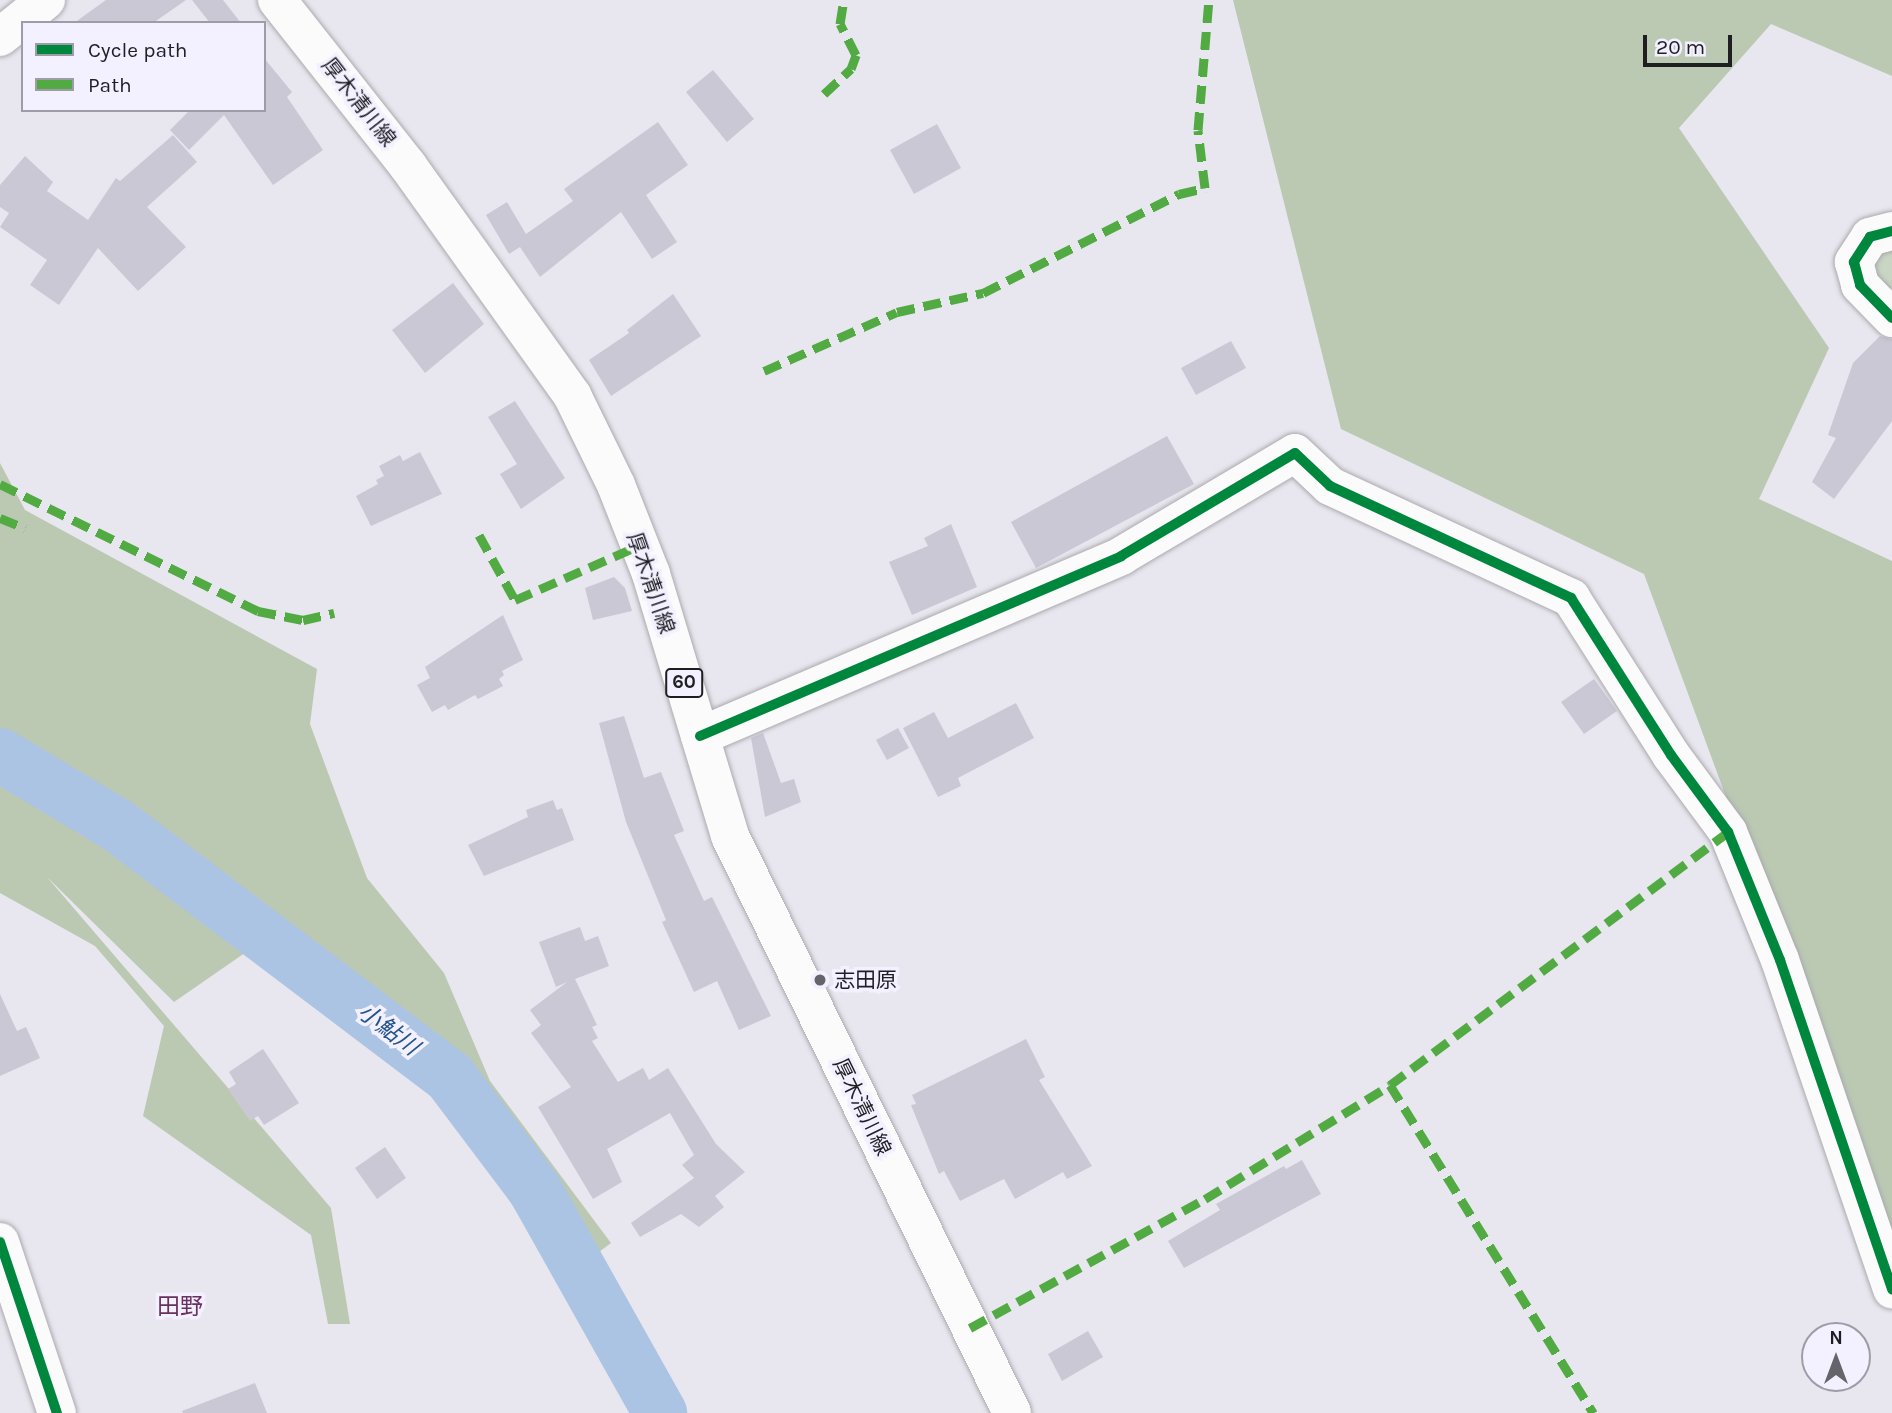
<!DOCTYPE html>
<html>
<head>
<meta charset="utf-8">
<style>
  body { margin:0 }
  #map { position:relative; width:1892px; height:1413px; overflow:hidden; background:#e8e6ee; font-family:Karla,"Noto Sans JP",sans-serif }
  div>[style] { position:absolute }
  .green>* { inset:0; background:#cad5c3 }
  .forest>* { inset:0; background:#bbc9b3 }
  .river>* { height:54px; margin:-27px; padding:0 27px; transform-origin:27px; border-radius:27px; background:#abc4e4 }
  .building>* { inset:0; background:#cbc8d6 }
  .roads { filter:drop-shadow(0 0 2px #abaaaf) drop-shadow(0 0 2px #abaaaf) }
  .minor>* { height:38px; margin:-19px; padding:0 19px; transform-origin:19px; border-radius:19px; background:#fcfbfc }
  .major>* { height:38px; margin:-19px; padding:0 19px; transform-origin:19px; border-radius:19px; background:#fcfbfc }
  .quiet>* { height:9px; margin-top:-4.5px; transform-origin:0; background:repeating-linear-gradient(90deg,#52aa43 0 18px,transparent 0 27px) }
  .cycleway>* { height:10px; margin:-5px; padding:0 5px; transform-origin:5px; border-radius:5px; background:#00873e }
  .dots>* { width:19px; height:19px; translate:-50% -50%; box-sizing:border-box; border:4px solid #f3f0ff; border-radius:50% }
  span { translate:-50% -50%; white-space:nowrap; text-align:center; line-height:1.15; -webkit-text-stroke:7px #f3f0ff; paint-order:stroke }
  .shield-label span { padding:2px 5px; background:#f3f0ff; border:2px solid; border-radius:5px; -webkit-text-stroke-width:0 }
  .shield-label { font-size:19px; color:#1f1e23; font-weight:700 }
  .street-label { font-size:21px; color:#1f1e23 }
  .poi-label { font-size:21px; color:#1f1e23 }
  .left { translate:0 -50%; text-align:left }
  .water-label { font-size:23px; color:#24558a; font-style:italic }
  .neighbourhood-label { font-size:23px; color:#69315d }
  .legend { position:absolute; left:21px; top:21px; width:245px; height:91px; box-sizing:border-box; background:#f3f0ff; border:2px solid #9e9ca7; margin:0; padding:9px 12px; list-style:none; font-size:21px; color:#1f1e23 }
  .legend li { display:flex; align-items:center; gap:14px; height:35px }
  .legend b { width:35px; border:2px solid #9e9ca7 }
  .north { position:absolute; left:1801px; top:1322px; width:70px; height:70px; box-sizing:border-box; background:#f3f0ff; border:2px solid #9e9ca7; border-radius:50%; rotate:0deg; font-size:19px; font-weight:700; line-height:28px; text-align:center; color:#1f1e23 }
  .north::after { content:''; display:block; margin:auto; width:24px; height:32px; background:#65646a; clip-path:polygon(50% 0,100% 100%,50% 72%,0 100%) }
  .scale { position:absolute; left:1643px; top:35px; width:89px; height:32px; box-sizing:border-box; border:4px solid #1f1e23; border-top:0; padding-left:9px; font-size:21px; line-height:24px; white-space:nowrap; color:#1f1e23; -webkit-text-stroke:5px #f3f0ff; paint-order:stroke }
</style>
</head>
<body>
<div id="map">
  <div class="green">
    <div style="clip-path:polygon(1892px 241px,1892px 288px,1884px 289px,1864px 272px)"></div>
  </div>
  <div class="forest">
    <div style="clip-path:polygon(1233px 0,1892px 0,1892px 76px,1771px 24px,1679px 128px,1829px 348px,1759px 499px,1892px 561px,1892px 1248px,1644px 574px,1341px 429px)"></div>
    <div style="clip-path:polygon(0 463px,25px 510px,317px 669px,310px 724px,367px 878px,444px 973px,490px 1081px,611px 1243px,563px 1279px,505px 1194px,502px 1150px,261px 914px,252px 948px,174px 1002px,47px 877px,331px 1208px,350px 1324px,328px 1324px,311px 1235px,143px 1116px,164px 1026px,95px 946px,0 893px)"></div>
  </div>
  <div class="river">
    <div style="left:0;top:755px;width:136px;rotate:30.9deg"></div>
    <div style="left:117px;top:825px;width:418px;rotate:37.1deg"></div>
    <div style="left:450px;top:1077px;width:141px;rotate:53deg"></div>
    <div style="left:535px;top:1190px;width:256px;rotate:60.7deg"></div>
  </div>
  <div class="building">
    <div style="clip-path:polygon(106px 0,186px 0,153px 23px,74px 23px)"></div>
    <div style="clip-path:polygon(192px 0,223px 0,241px 23px,210px 23px)"></div>
    <div style="clip-path:polygon(264px 58px,292px 92px,287px 97px,323px 150px,273px 185px,224px 115px,189px 150px,170px 130px,190px 110px,264px 110px)"></div>
    <div style="clip-path:polygon(713px 70px,754px 119px,727px 142px,686px 92px)"></div>
    <div style="clip-path:polygon(658px 122px,688px 165px,646px 195px,677px 242px,652px 259px,621px 212px,540px 277px,520px 247px,509px 254px,486px 215px,507px 202px,526px 234px,573px 201px,564px 189px)"></div>
    <div style="clip-path:polygon(937px 124px,961px 168px,914px 194px,890px 150px)"></div>
    <div style="clip-path:polygon(173px 135px,197px 162px,147px 207px,186px 247px,138px 291px,98px 248px,59px 305px,30px 285px,47px 260px,0 227px,9px 213px,0 207px,0 185px,25px 156px,53px 182px,47px 191px,88px 220px,116px 178px,120px 181px)"></div>
    <div style="clip-path:polygon(453px 283px,484px 324px,425px 373px,392px 330px)"></div>
    <div style="clip-path:polygon(673px 294px,701px 336px,611px 396px,589px 360px,629px 333px,627px 330px)"></div>
    <div style="clip-path:polygon(1880px 336px,1892px 339px,1892px 421px,1834px 499px,1812px 482px,1836px 438px,1828px 435px,1853px 363px)"></div>
    <div style="clip-path:polygon(1231px 341px,1246px 368px,1196px 395px,1181px 368px)"></div>
    <div style="clip-path:polygon(515px 401px,565px 478px,521px 509px,500px 474px,517px 464px,488px 417px)"></div>
    <div style="clip-path:polygon(1167px 436px,1194px 484px,1036px 568px,1011px 522px)"></div>
    <div style="clip-path:polygon(420px 452px,442px 494px,371px 526px,356px 496px,378px 484px,376px 480px,384px 476px,379px 466px,400px 455px,403px 461px)"></div>
    <div style="clip-path:polygon(951px 524px,977px 587px,912px 615px,889px 562px,928px 546px,924px 538px)"></div>
    <div style="clip-path:polygon(614px 577px,625px 588px,632px 611px,593px 620px,585px 588px)"></div>
    <div style="clip-path:polygon(503px 615px,523px 660px,502px 671px,504px 675px,499px 679px,503px 686px,478px 699px,475px 695px,448px 710px,445px 705px,432px 712px,417px 685px,430px 678px,425px 667px)"></div>
    <div style="clip-path:polygon(1594px 679px,1617px 711px,1584px 734px,1561px 702px)"></div>
    <div style="clip-path:polygon(1016px 703px,1034px 738px,958px 778px,961px 786px,938px 797px,903px 728px,934px 712px,948px 738px)"></div>
    <div style="clip-path:polygon(624px 716px,644px 778px,661px 772px,684px 831px,674px 835px,704px 901px,712px 897px,771px 1016px,739px 1030px,717px 981px,694px 992px,662px 922px,666px 920px,626px 822px,599px 723px)"></div>
    <div style="clip-path:polygon(898px 728px,909px 748px,887px 760px,876px 740px)"></div>
    <div style="clip-path:polygon(763px 733px,781px 783px,794px 779px,801px 802px,765px 817px,751px 738px)"></div>
    <div style="clip-path:polygon(553px 800px,557px 810px,562px 808px,574px 840px,484px 876px,468px 845px,528px 817px,526px 810px)"></div>
    <div style="clip-path:polygon(580px 927px,585px 941px,598px 936px,609px 966px,575px 979px,597px 1025px,592px 1027px,598px 1038px,592px 1041px,618px 1082px,643px 1068px,649px 1080px,668px 1068px,716px 1144px,745px 1172px,715px 1196px,724px 1207px,699px 1227px,681px 1214px,640px 1237px,631px 1223px,694px 1178px,682px 1165px,694px 1155px,670px 1113px,607px 1149px,622px 1182px,593px 1199px,538px 1107px,571px 1087px,531px 1033px,541px 1025px,530px 1010px,567px 982px,556px 987px,539px 942px)"></div>
    <div style="clip-path:polygon(0 994px,17px 1031px,26px 1027px,40px 1058px,0 1076px)"></div>
    <div style="clip-path:polygon(1026px 1039px,1045px 1077px,1039px 1080px,1092px 1166px,1067px 1179px,1063px 1172px,1015px 1199px,1004px 1179px,960px 1201px,944px 1171px,939px 1174px,911px 1105px,916px 1104px,912px 1095px)"></div>
    <div style="clip-path:polygon(263px 1049px,299px 1103px,264px 1125px,258px 1116px,250px 1121px,228px 1089px,236px 1084px,229px 1072px)"></div>
    <div style="clip-path:polygon(385px 1147px,406px 1178px,377px 1199px,355px 1168px)"></div>
    <div style="clip-path:polygon(1302px 1160px,1321px 1194px,1184px 1268px,1168px 1241px,1220px 1210px,1216px 1204px,1284px 1166px,1286px 1169px)"></div>
    <div style="clip-path:polygon(1088px 1331px,1103px 1357px,1062px 1381px,1048px 1354px)"></div>
    <div style="clip-path:polygon(255px 1383px,267px 1413px,183px 1413px,182px 1411px)"></div>
  </div>
  <div class="roads">
    <div class="minor">
      <div style="left:0;top:37px;width:59px;rotate:-38.8deg"></div>
      <div style="left:1892px;top:231px;width:23px;rotate:165deg"></div>
      <div style="left:1870px;top:237px;width:30px;rotate:123deg"></div>
      <div style="left:1854px;top:262px;width:24px;rotate:75deg"></div>
      <div style="left:1860px;top:285px;width:46px;rotate:45.9deg"></div>
      <div style="left:700px;top:736px;width:458px;rotate:-23.1deg"></div>
      <div style="left:1121px;top:556px;width:202px;rotate:-30.6deg"></div>
      <div style="left:1295px;top:453px;width:48px;rotate:43.3deg"></div>
      <div style="left:1330px;top:486px;width:266px;rotate:24.9deg"></div>
      <div style="left:1571px;top:598px;width:186px;rotate:57.5deg"></div>
      <div style="left:1671px;top:755px;width:96px;rotate:53.5deg"></div>
      <div style="left:1728px;top:832px;width:138px;rotate:67.9deg"></div>
      <div style="left:1780px;top:960px;width:348px;rotate:71.2deg"></div>
      <div style="left:0;top:1242px;width:180px;rotate:71.6deg"></div>
    </div>
    <div class="major">
      <div style="left:277px;top:0;width:211px;rotate:51.7deg"></div>
      <div style="left:408px;top:166px;width:282px;rotate:54.4deg"></div>
      <div style="left:572px;top:395px;width:100px;rotate:63.9deg"></div>
      <div style="left:616px;top:485px;width:96px;rotate:68.5deg"></div>
      <div style="left:651px;top:574px;width:274px;rotate:73.2deg"></div>
      <div style="left:730px;top:836px;width:642px;rotate:63.95deg"></div>
    </div>
  </div>
  <div class="quiet">
    <div style="left:824px;top:94px;width:37px;rotate:-43deg"></div>
    <div style="left:851px;top:69px;width:15px;rotate:-70deg"></div>
    <div style="left:856px;top:55px;width:35px;rotate:-117deg"></div>
    <div style="left:840px;top:24px;width:24px;rotate:-81deg"></div>
    <div style="left:764px;top:371px;width:145px;rotate:-23.9deg"></div>
    <div style="left:897px;top:312px;width:88px;rotate:-12.5deg"></div>
    <div style="left:983px;top:293px;width:220px;rotate:-26.8deg"></div>
    <div style="left:1179px;top:194px;width:27px;rotate:-13deg"></div>
    <div style="left:1205px;top:188px;width:58px;rotate:-96.9deg"></div>
    <div style="left:1198px;top:130px;width:130px;rotate:-85.2deg"></div>
    <div style="left:0;top:484px;width:288px;rotate:26.2deg"></div>
    <div style="left:258px;top:611px;width:46px;rotate:11.3deg"></div>
    <div style="left:303px;top:620px;width:32px;rotate:-13deg"></div>
    <div style="left:0;top:518px;width:27px;rotate:22deg"></div>
    <div style="left:479px;top:535px;width:74px;rotate:61deg"></div>
    <div style="left:515px;top:600px;width:137px;rotate:-23.7deg"></div>
    <div style="left:1390px;top:1085px;width:386px;rotate:58.2deg"></div>
    <div style="left:970px;top:1328px;width:268px;rotate:-28.8deg"></div>
    <div style="left:1205px;top:1199px;width:217px;rotate:-31.6deg"></div>
    <div style="left:1390px;top:1085px;width:422px;rotate:-36.8deg"></div>
  </div>
  <div class="cycleway">
    <div style="left:1892px;top:231px;width:23px;rotate:165deg"></div>
    <div style="left:1870px;top:237px;width:30px;rotate:123deg"></div>
    <div style="left:1854px;top:262px;width:24px;rotate:75deg"></div>
    <div style="left:1860px;top:285px;width:46px;rotate:45.9deg"></div>
    <div style="left:700px;top:736px;width:458px;rotate:-23.1deg"></div>
    <div style="left:1121px;top:556px;width:202px;rotate:-30.6deg"></div>
    <div style="left:1295px;top:453px;width:48px;rotate:43.3deg"></div>
    <div style="left:1330px;top:486px;width:266px;rotate:24.9deg"></div>
    <div style="left:1571px;top:598px;width:186px;rotate:57.5deg"></div>
    <div style="left:1671px;top:755px;width:96px;rotate:53.5deg"></div>
    <div style="left:1728px;top:832px;width:138px;rotate:67.9deg"></div>
    <div style="left:1780px;top:960px;width:348px;rotate:71.2deg"></div>
    <div style="left:0;top:1242px;width:180px;rotate:71.6deg"></div>
  </div>
  <div class="dots">
    <div style="left:820px;top:980px;background:#65646a"></div>
  </div>
  <div class="shield-label">
    <span style="left:684px;top:683px">60</span>
  </div>
  <div class="street-label">
    <span style="left:359px;top:102px;rotate:52deg">厚木清川線</span>
    <span style="left:651px;top:583px;rotate:71deg">厚木清川線</span>
    <span style="left:862px;top:1107px;rotate:64deg">厚木清川線</span>
  </div>
  <div class="poi-label">
    <span class="left" style="left:834px;top:980px">志田原</span>
  </div>
  <div class="water-label">
    <span style="left:388px;top:1030px;rotate:37deg">小鮎川</span>
  </div>
  <div class="neighbourhood-label">
    <span style="left:180px;top:1307px">田野</span>
  </div>
  <ul class="legend">
  <li><b style="height:9px;background:#00873e"></b>Cycle path</li>
  <li><b style="height:9px;background:#52aa43"></b>Path</li>
  </ul>
  <div class="north">N</div>
  <div class="scale">20 m</div>
</div>
</body>
</html>
